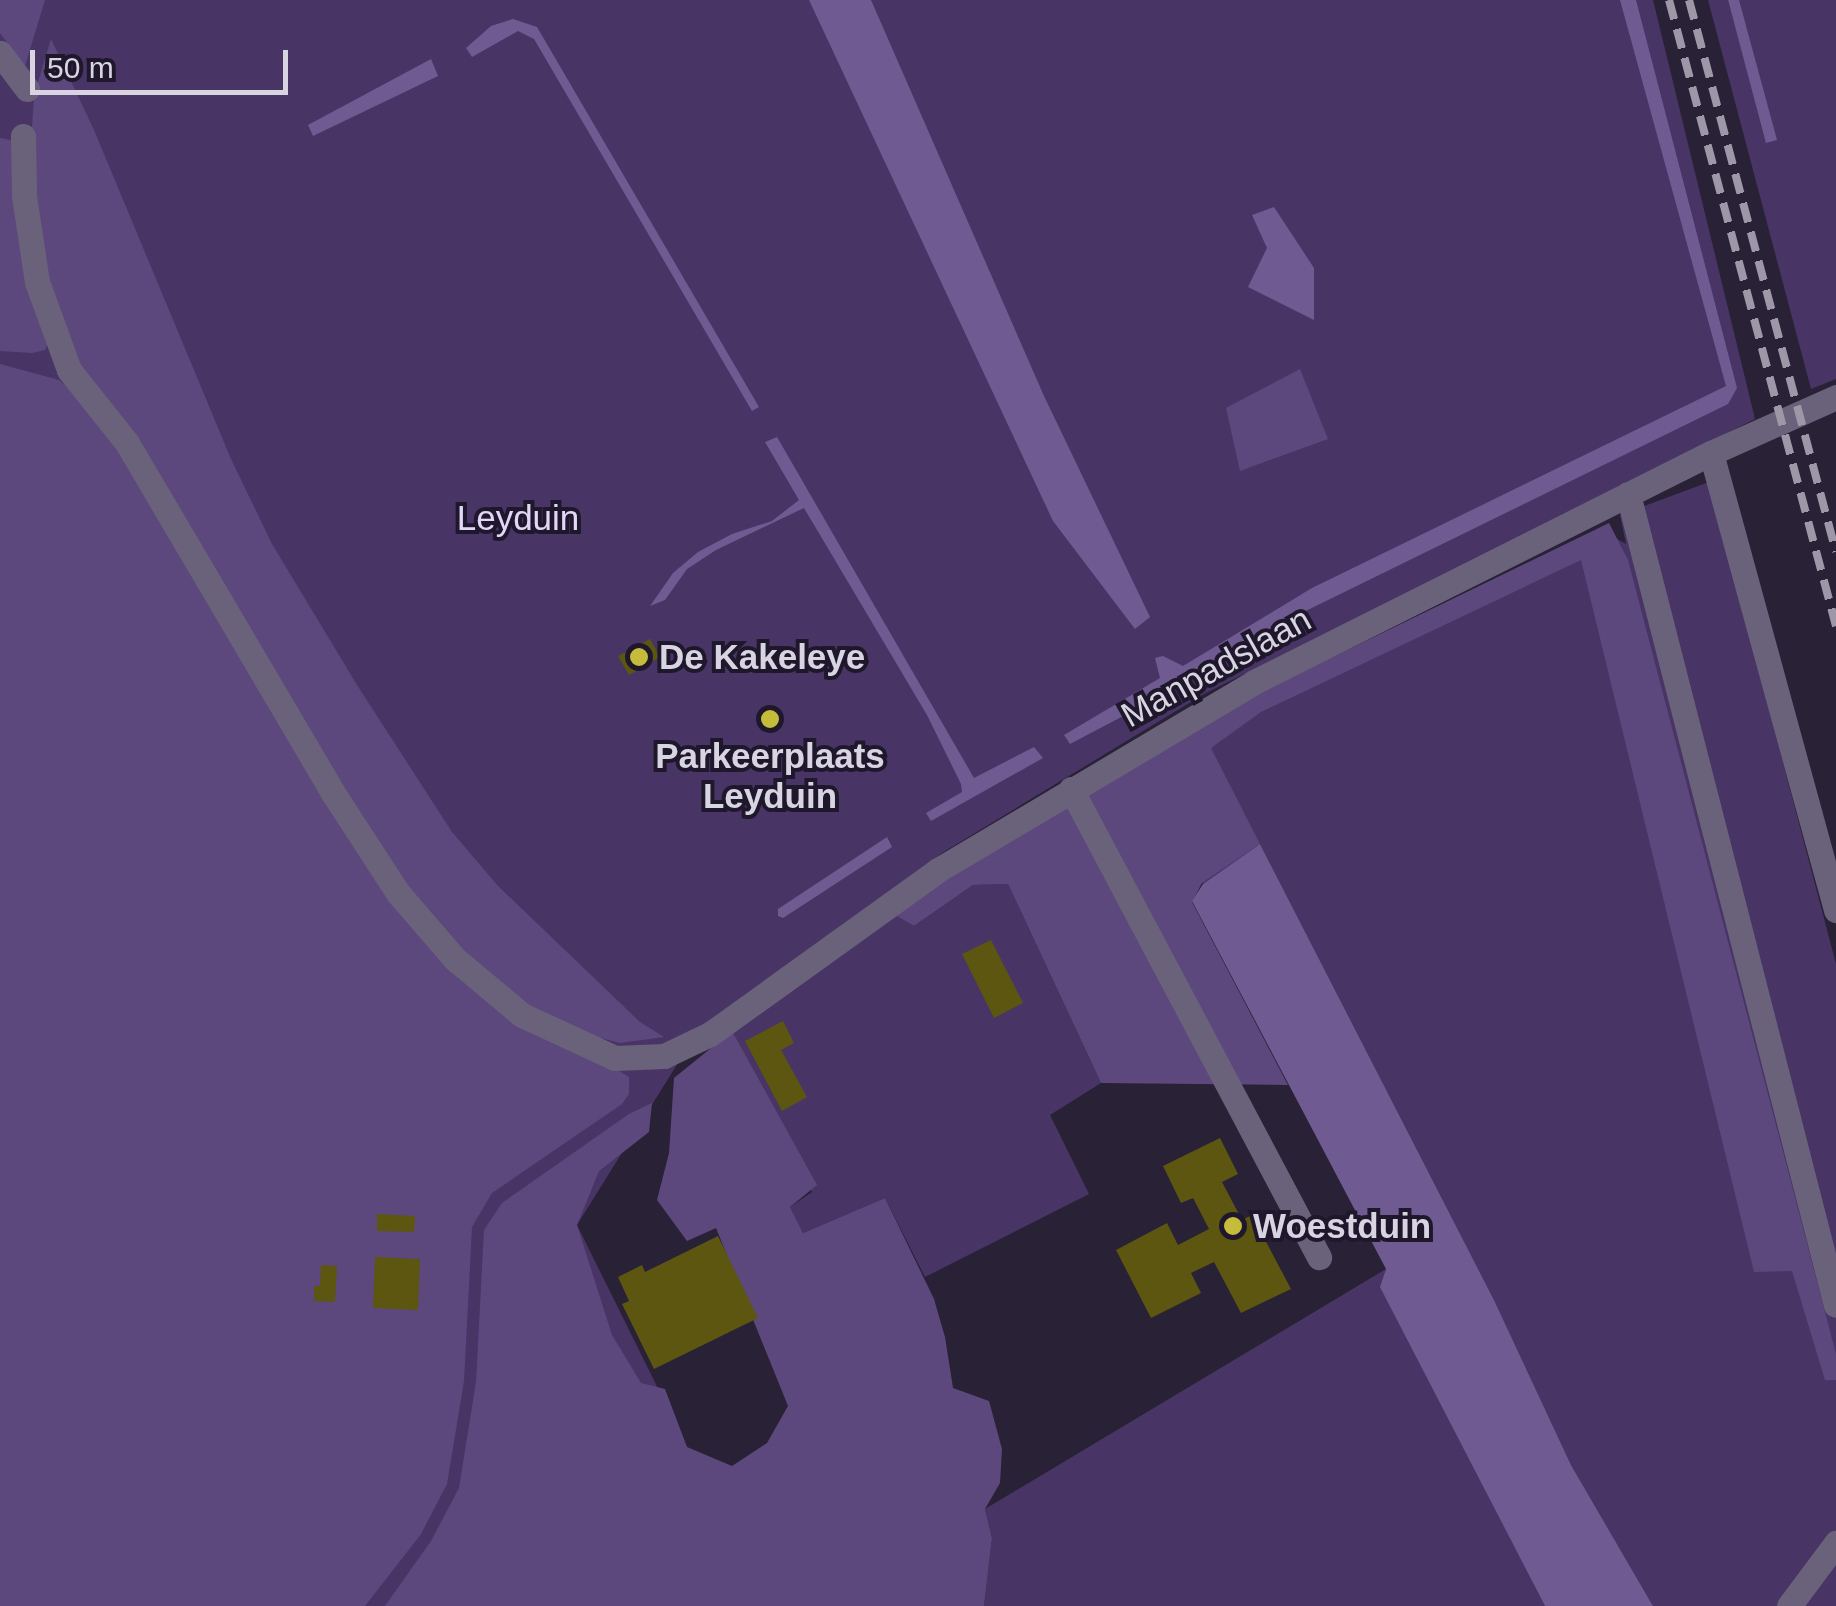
<!DOCTYPE html>
<html>
<head>
<meta charset="utf-8">
<style>
  body { margin:0 }
  #map { position:relative; width:1836px; height:1606px; overflow:hidden; background:#292136; font-family:Helvetica,sans-serif }
  div>[style] { position:absolute }
  .green>* { inset:0; background:#483566 }
  .forest>* { inset:0; background:#5c487d }
  .water>* { inset:0; background:#6f5b92 }
  .building>* { inset:0; background:#5c5610 }
  .minor>* { height:25px; margin:-12.5px; padding:0 12.5px; transform-origin:12.5px; border-radius:12.5px; background:#6a627a }
  .rail>* { height:8px; margin-top:-4px; transform-origin:0; background:repeating-linear-gradient(90deg,#9d97a8 0 20px,transparent 0 30px) }
  .dots>* { width:28px; height:28px; translate:-50% -50%; box-sizing:border-box; border:5px solid #1f182c; border-radius:50% }
  span { translate:-50% -50%; white-space:nowrap; text-align:center; line-height:1.15; -webkit-text-stroke:8px #1f182c; paint-order:stroke }
  .park-label { font-size:35px; color:#e2d7f9 }
  .poi-label { font-size:35px; color:#d8d4e2; font-weight:700 }
  .left { translate:0 -50%; text-align:left }
  .street-label { font-size:35px; color:#d8d4e2 }
  .scale { position:absolute; left:30px; top:50px; width:258px; height:45px; box-sizing:border-box; border:5px solid #d8d4e2; border-top:0; padding-left:12px; font-size:30px; line-height:35px; white-space:nowrap; color:#d8d4e2; -webkit-text-stroke:8px #1f182c; paint-order:stroke }
</style>
</head>
<body>
<div id="map">
  <div class="green">
    <div style="clip-path:polygon(0 0,1653px 0,1755px 419px,1204px 694px,942px 853px,701px 1026px,577px 1225px,687px 1447px,822px 1606px,0 1606px)"></div>
    <div style="clip-path:polygon(1708px 0,1728px 0,1755px 99px,1733px 0,1836px 0,1836px 379px,1811px 389px)"></div>
    <div style="clip-path:polygon(1709px 482px,1836px 964px,1836px 1606px,1653px 1606px,1571px 1465px,1494px 1300px,1260px 844px,1203px 884px,1125px 775px,1607px 533px,1626px 544px,1620px 515px)"></div>
    <div style="clip-path:polygon(1008px 884px,1101px 1083px,1050px 1115px,1089px 1194px,925px 1277px,885px 1198px,803px 1233px,790px 1207px,812px 1192px,732px 1031px,893px 914px,914px 926px,973px 885px)"></div>
    <div style="clip-path:polygon(1386px 1269px,1381px 1287px,1545px 1606px,984px 1606px,992px 1538px,985px 1509px)"></div>
  </div>
  <div class="forest">
    <div style="clip-path:polygon(0 0,45px 0,25px 66px,0 33px)"></div>
    <div style="clip-path:polygon(51px 39px,94px 130px,231px 459px,272px 544px,357px 685px,452px 832px,498px 886px,640px 1022px,664px 1037px,620px 1043px,574px 1031px,528px 1006px,462px 952px,405px 887px,77px 366px,45px 280px,30px 161px,34px 95px)"></div>
    <div style="clip-path:polygon(0 138px,16px 141px,48px 343px,45px 350px,32px 353px,0 351px)"></div>
    <div style="clip-path:polygon(0 364px,59px 380px,73px 391px,119px 449px,448px 965px,629px 1077px,629px 1094px,622px 1104px,492px 1193px,472px 1227px,464px 1381px,447px 1484px,421px 1534px,365px 1606px,0 1606px)"></div>
    <div style="clip-path:polygon(1300px 369px,1328px 439px,1240px 471px,1226px 408px)"></div>
    <div style="clip-path:polygon(1609px 523px,1628px 560px,1836px 1354px,1836px 1380px,1825px 1380px,1792px 1271px,1754px 1272px,1581px 560px,1261px 712px,1211px 748px,1260px 844px,1202px 883px,1192px 902px,1288px 1085px,1101px 1083px,1008px 884px,973px 885px,914px 926px,893px 914px,1053px 813px,1267px 689px)"></div>
    <div style="clip-path:polygon(732px 1031px,817px 1185px,790px 1207px,803px 1233px,885px 1198px,934px 1299px,945px 1337px,953px 1388px,989px 1401px,1002px 1449px,1000px 1483px,985px 1509px,992px 1538px,984px 1606px,385px 1606px,431px 1541px,459px 1488px,476px 1382px,484px 1230px,502px 1203px,629px 1114px,652px 1103px,649px 1132px,599px 1171px,577px 1225px,612px 1335px,641px 1383px,665px 1389px,687px 1447px,732px 1466px,767px 1443px,788px 1406px,716px 1228px,687px 1241px,657px 1200px,669px 1153px,674px 1078px)"></div>
  </div>
  <div class="water">
    <div style="clip-path:polygon(809px 0,871px 0,1044px 396px,1150px 617px,1135px 629px,1053px 521px)"></div>
    <div style="clip-path:polygon(1620px 0,1636px 0,1737px 388px,1728px 404px,1273px 627px,1201px 675px,1070px 744px,1064px 735px,1160px 678px,1155px 658px,1163px 656px,1183px 666px,1312px 588px,1726px 386px)"></div>
    <div style="clip-path:polygon(1728px 0,1739px 0,1777px 140px,1766px 143px)"></div>
    <div style="clip-path:polygon(513px 19px,537px 27px,759px 407px,752px 411px,534px 39px,518px 31px,472px 57px,466px 48px,491px 26px)"></div>
    <div style="clip-path:polygon(431px 59px,438px 76px,313px 136px,308px 125px)"></div>
    <div style="clip-path:polygon(1274px 207px,1314px 268px,1314px 320px,1248px 287px,1267px 248px,1252px 215px)"></div>
    <div style="clip-path:polygon(777px 437px,974px 778px,1034px 747px,1043px 758px,931px 821px,926px 813px,962px 792px,961px 784px,927px 715px,804px 508px,716px 550px,687px 569px,665px 600px,650px 606px,673px 573px,698px 552px,732px 534px,772px 521px,799px 500px,765px 442px)"></div>
    <div style="clip-path:polygon(887px 837px,892px 847px,783px 918px,778px 916px,778px 909px)"></div>
    <div style="clip-path:polygon(1260px 844px,1494px 1300px,1571px 1465px,1653px 1606px,1545px 1606px,1380px 1287px,1386px 1269px,1192px 901px,1203px 884px)"></div>
  </div>
  <div class="building">
    <div style="clip-path:polygon(650px 639px,660px 657px,629px 675px,618px 656px)"></div>
    <div style="clip-path:polygon(991px 940px,1023px 1003px,994px 1018px,962px 954px)"></div>
    <div style="clip-path:polygon(783px 1021px,794px 1043px,781px 1050px,807px 1097px,782px 1111px,745px 1041px)"></div>
    <div style="clip-path:polygon(1220px 1138px,1238px 1174px,1222px 1182px,1242px 1220px,1252px 1215px,1291px 1289px,1241px 1313px,1214px 1262px,1191px 1273px,1201px 1293px,1151px 1318px,1116px 1250px,1167px 1223px,1178px 1245px,1209px 1229px,1193px 1198px,1181px 1203px,1163px 1166px)"></div>
    <div style="clip-path:polygon(377px 1214px,415px 1216px,414px 1232px,377px 1231px)"></div>
    <div style="clip-path:polygon(718px 1236px,758px 1318px,654px 1369px,622px 1304px,629px 1301px,618px 1277px,642px 1265px,645px 1272px)"></div>
    <div style="clip-path:polygon(375px 1257px,420px 1259px,418px 1310px,373px 1308px)"></div>
    <div style="clip-path:polygon(321px 1265px,337px 1266px,335px 1302px,314px 1301px,314px 1286px,320px 1286px)"></div>
  </div>
  <div class="minor">
    <div style="left:0;top:53px;width:45px;rotate:53.1deg"></div>
    <div style="left:23px;top:136px;width:60px;rotate:89deg"></div>
    <div style="left:24px;top:196px;width:87px;rotate:81.4deg"></div>
    <div style="left:37px;top:282px;width:94px;rotate:70deg"></div>
    <div style="left:69px;top:370px;width:93px;rotate:51.5deg"></div>
    <div style="left:127px;top:443px;width:406px;rotate:59.5deg"></div>
    <div style="left:333px;top:793px;width:119px;rotate:57deg"></div>
    <div style="left:398px;top:893px;width:87px;rotate:49.2deg"></div>
    <div style="left:455px;top:959px;width:87px;rotate:39.9deg"></div>
    <div style="left:522px;top:1015px;width:102px;rotate:24.8deg"></div>
    <div style="left:615px;top:1058px;width:49px;rotate:-2.3deg"></div>
    <div style="left:664px;top:1056px;width:51px;rotate:-25.6deg"></div>
    <div style="left:710px;top:1034px;width:281px;rotate:-35.7deg"></div>
    <div style="left:938px;top:870px;width:368px;rotate:-30.7deg"></div>
    <div style="left:1254px;top:682px;width:511px;rotate:-26.62deg"></div>
    <div style="left:1711px;top:453px;width:137px;rotate:-24.1deg"></div>
    <div style="left:1711px;top:453px;width:474px;rotate:74.7deg"></div>
    <div style="left:1628px;top:494px;width:837px;rotate:75.62deg"></div>
    <div style="left:1071px;top:789px;width:530px;rotate:62.08deg"></div>
    <div style="left:1789px;top:1606px;width:79px;rotate:-53.3deg"></div>
  </div>
  <div class="rail">
    <div style="left:1669px;top:0;width:648px;rotate:75.06deg"></div>
    <div style="left:1689px;top:0;width:571px;rotate:75.09deg"></div>
  </div>
  <div class="dots">
    <div style="left:639px;top:657px;background:#c6bc3c"></div>
    <div style="left:770px;top:719px;background:#c6bc3c"></div>
    <div style="left:1233px;top:1226px;background:#c6bc3c"></div>
  </div>
  <div class="park-label">
    <span style="left:518px;top:518px">Leyduin</span>
  </div>
  <div class="poi-label">
    <span class="left" style="left:659px;top:657px">De Kakeleye</span>
    <span style="left:770px;top:776px">Parkeerplaats<br>Leyduin</span>
    <span class="left" style="left:1253px;top:1226px">Woestduin</span>
  </div>
  <div class="street-label">
    <span style="left:1216px;top:667px;rotate:-29deg">Manpadslaan</span>
  </div>
  <div class="scale">50 m</div>
</div>
</body>
</html>
